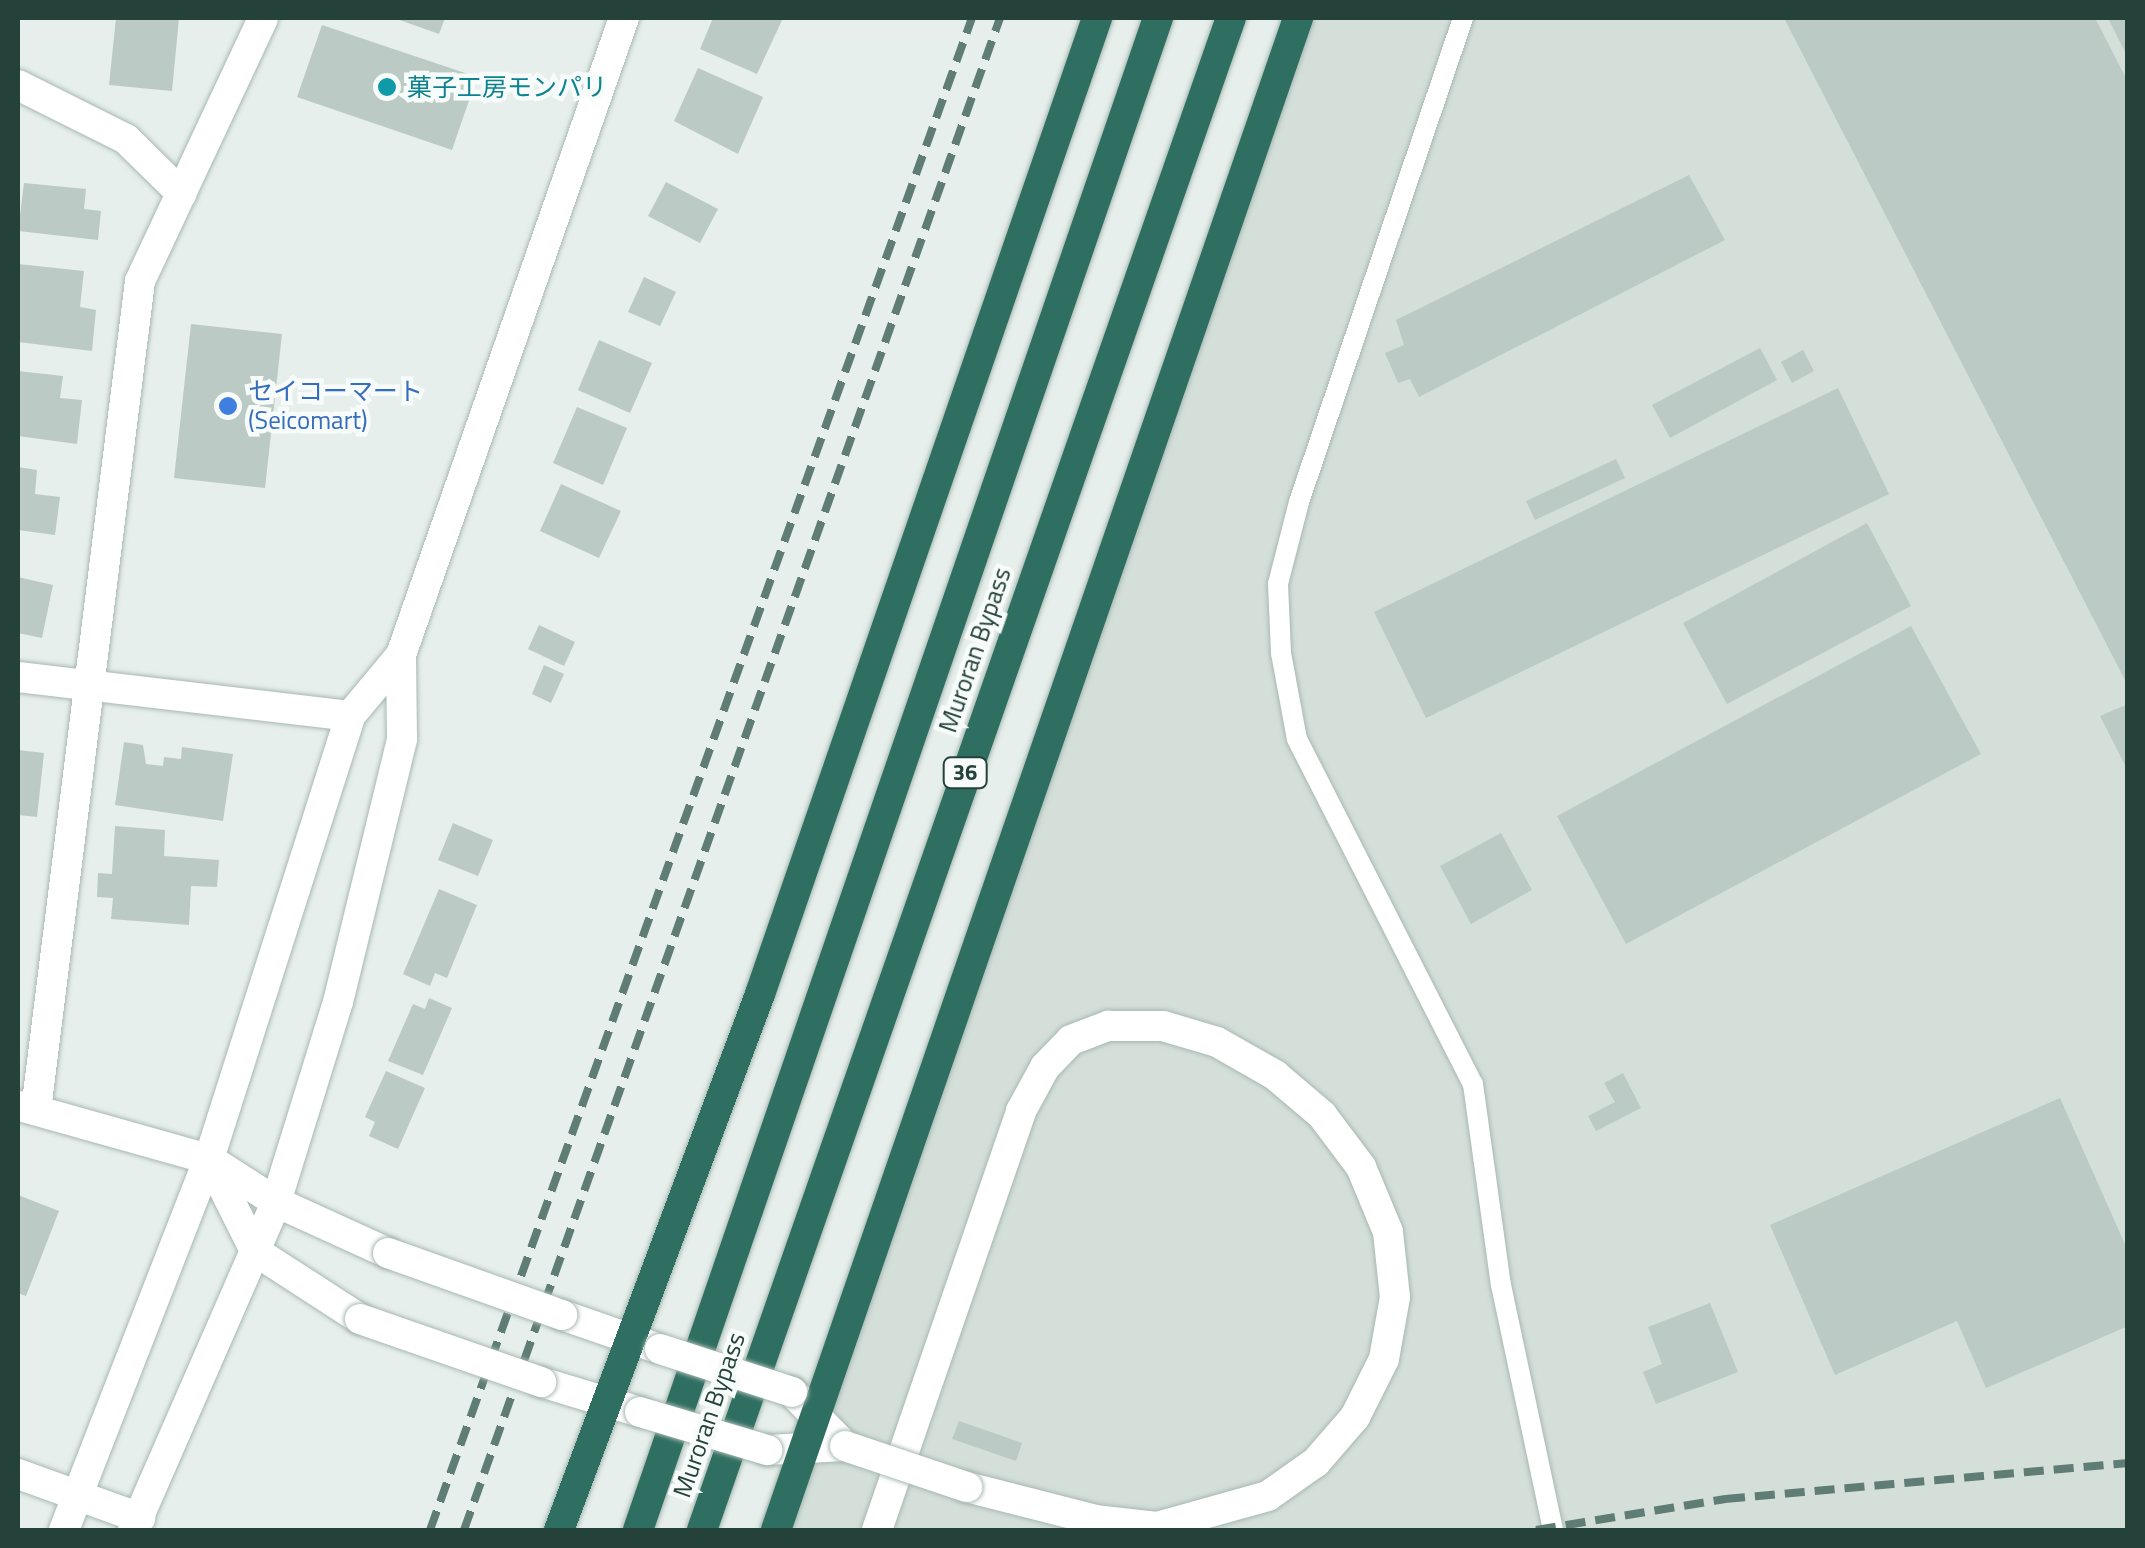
<!DOCTYPE html>
<html>
<head>
<meta charset="utf-8">
<style>
  body { margin:0 }
  #map { position:relative; width:2145px; height:1548px; overflow:hidden; background:#e6efeb; font-family:"Titillium Web","Noto Sans JP",sans-serif }
  div>[style] { position:absolute }
  .built>* { inset:0; background:#d4dfda }
  .building>* { inset:0; background:#bbcac4 }
  .roads { filter:drop-shadow(0 0 2px #a8b8b2) drop-shadow(0 0 2px #a8b8b2) }
  .service>* { height:20px; margin:-10px; padding:0 10px; transform-origin:10px; border-radius:10px; background:#fff }
  .minor>* { height:30px; margin:-15px; padding:0 15px; transform-origin:15px; border-radius:15px; background:#fff }
  .tertiary>* { height:30px; margin:-15px; padding:0 15px; transform-origin:15px; border-radius:15px; background:#fff }
  .motorway>* { height:30px; margin:-15px; padding:0 15px; transform-origin:15px; border-radius:15px; background:#2f6f62 }
  .rail>* { height:8px; margin-top:-4px; transform-origin:0; background:repeating-linear-gradient(90deg,#5f7d75 0 20px,transparent 0 30px) }
  .bridges { filter:drop-shadow(0 0 2px #a8b8b2) drop-shadow(0 0 2px #a8b8b2) }
  .tertiary-bridge>* { height:30px; margin:-15px; padding:0 15px; transform-origin:15px; border-radius:15px; background:#fff }
  .dots>* { width:28px; height:28px; translate:-50% -50%; box-sizing:border-box; border:5px solid #f7fbf9; border-radius:50% }
  span { translate:-50% -50%; white-space:nowrap; text-align:center; line-height:1.15; -webkit-text-stroke:9px #f7fbf9; paint-order:stroke }
  .shield-label span { padding:2px 8px; background:#f7fbf9; border:2px solid; border-radius:8px; -webkit-text-stroke-width:0 }
  .shield-label { font-size:22px; color:#24423a; font-weight:700 }
  .culture-label { font-size:25px; color:#0d838f }
  .left { translate:0 -50%; text-align:left }
  .shop-label { font-size:25px; color:#366cbe }
  .street-label { font-size:25px; color:#24423a }
  .frame { position:absolute; inset:0; border:20px solid #24423a; pointer-events:none }
</style>
</head>
<body>
<div id="map">
  <div class="built">
    <div style="clip-path:polygon(1313px 18px,2127px 18px,2127px 1530px,758px 1530px)"></div>
  </div>
  <div class="building">
    <div style="clip-path:polygon(116px 18px,179px 18px,172px 91px,109px 85px)"></div>
    <div style="clip-path:polygon(394px 18px,445px 18px,439px 34px)"></div>
    <div style="clip-path:polygon(713px 18px,783px 18px,757px 74px,700px 49px)"></div>
    <div style="clip-path:polygon(1784px 18px,2095px 18px,2128px 82px,2128px 686px)"></div>
    <div style="clip-path:polygon(2108px 18px,2128px 18px,2128px 58px)"></div>
    <div style="clip-path:polygon(322px 25px,477px 77px,452px 150px,297px 97px)"></div>
    <div style="clip-path:polygon(698px 68px,763px 97px,738px 154px,674px 121px)"></div>
    <div style="clip-path:polygon(1689px 175px,1725px 240px,1419px 397px,1410px 379px,1398px 383px,1385px 353px,1404px 345px,1396px 320px)"></div>
    <div style="clip-path:polygon(666px 182px,718px 209px,700px 243px,648px 216px)"></div>
    <div style="clip-path:polygon(24px 183px,86px 189px,84px 209px,101px 211px,98px 240px,18px 231px)"></div>
    <div style="clip-path:polygon(18px 264px,84px 271px,80px 307px,96px 310px,92px 351px,18px 342px)"></div>
    <div style="clip-path:polygon(644px 277px,676px 292px,660px 326px,628px 312px)"></div>
    <div style="clip-path:polygon(191px 324px,282px 334px,265px 488px,174px 478px)"></div>
    <div style="clip-path:polygon(599px 340px,652px 363px,630px 413px,578px 390px)"></div>
    <div style="clip-path:polygon(1760px 348px,1777px 380px,1670px 438px,1652px 405px)"></div>
    <div style="clip-path:polygon(1803px 350px,1814px 371px,1792px 383px,1781px 362px)"></div>
    <div style="clip-path:polygon(18px 371px,63px 376px,60px 398px,82px 400px,77px 444px,18px 436px)"></div>
    <div style="clip-path:polygon(1838px 388px,1889px 494px,1426px 718px,1374px 612px)"></div>
    <div style="clip-path:polygon(577px 407px,627px 428px,603px 485px,553px 463px)"></div>
    <div style="clip-path:polygon(1616px 459px,1625px 478px,1535px 520px,1526px 501px)"></div>
    <div style="clip-path:polygon(18px 467px,37px 470px,35px 494px,60px 497px,55px 535px,18px 530px)"></div>
    <div style="clip-path:polygon(561px 484px,621px 511px,599px 558px,540px 531px)"></div>
    <div style="clip-path:polygon(1867px 523px,1911px 606px,1727px 704px,1683px 623px)"></div>
    <div style="clip-path:polygon(18px 577px,53px 585px,42px 638px,18px 633px)"></div>
    <div style="clip-path:polygon(539px 625px,575px 642px,564px 666px,528px 649px)"></div>
    <div style="clip-path:polygon(1911px 626px,1981px 754px,1626px 944px,1557px 816px)"></div>
    <div style="clip-path:polygon(544px 665px,564px 674px,551px 703px,532px 694px)"></div>
    <div style="clip-path:polygon(2128px 704px,2128px 771px,2100px 716px)"></div>
    <div style="clip-path:polygon(124px 742px,143px 745px,146px 764px,163px 766px,164px 757px,181px 759px,182px 747px,233px 754px,223px 821px,115px 805px)"></div>
    <div style="clip-path:polygon(18px 750px,44px 753px,37px 817px,18px 815px)"></div>
    <div style="clip-path:polygon(453px 823px,493px 840px,478px 876px,438px 860px)"></div>
    <div style="clip-path:polygon(115px 826px,165px 830px,164px 856px,219px 860px,217px 887px,191px 886px,189px 925px,111px 919px,113px 898px,97px 897px,98px 873px,112px 874px)"></div>
    <div style="clip-path:polygon(1501px 833px,1532px 890px,1471px 924px,1440px 866px)"></div>
    <div style="clip-path:polygon(439px 889px,477px 905px,447px 978px,435px 973px,430px 986px,403px 974px)"></div>
    <div style="clip-path:polygon(429px 998px,452px 1008px,423px 1075px,388px 1061px,413px 1004px,425px 1009px)"></div>
    <div style="clip-path:polygon(386px 1071px,425px 1088px,398px 1149px,369px 1136px,375px 1122px,365px 1117px)"></div>
    <div style="clip-path:polygon(1623px 1073px,1641px 1108px,1596px 1131px,1588px 1116px,1615px 1102px,1604px 1083px)"></div>
    <div style="clip-path:polygon(2060px 1098px,2128px 1251px,2128px 1326px,1986px 1388px,1957px 1321px,1835px 1375px,1770px 1225px)"></div>
    <div style="clip-path:polygon(18px 1195px,59px 1211px,26px 1296px,18px 1293px)"></div>
    <div style="clip-path:polygon(1710px 1303px,1738px 1372px,1656px 1404px,1643px 1372px,1662px 1364px,1648px 1327px)"></div>
    <div style="clip-path:polygon(959px 1421px,1022px 1443px,1016px 1461px,952px 1439px)"></div>
  </div>
  <div class="roads">
    <div class="service">
      <div style="left:1463px;top:18px;width:511px;rotate:108.72deg"></div>
      <div style="left:1299px;top:502px;width:85px;rotate:104.4deg"></div>
      <div style="left:1278px;top:584px;width:69px;rotate:87.5deg"></div>
      <div style="left:1281px;top:653px;width:87px;rotate:79.5deg"></div>
      <div style="left:1297px;top:739px;width:387px;rotate:63deg"></div>
      <div style="left:1473px;top:1084px;width:203px;rotate:82.1deg"></div>
      <div style="left:1501px;top:1285px;width:250px;rotate:78deg"></div>
    </div>
    <div class="minor">
      <div style="left:18px;top:85px;width:121px;rotate:26.6deg"></div>
      <div style="left:126px;top:139px;width:78px;rotate:44.5deg"></div>
      <div style="left:18px;top:677px;width:334px;rotate:6.7deg"></div>
      <div style="left:20px;top:1106px;width:196px;rotate:15.7deg"></div>
      <div style="left:36px;top:1110px;width:835px;rotate:-82.85deg"></div>
      <div style="left:140px;top:281px;width:290px;rotate:-64.9deg"></div>
      <div style="left:18px;top:1474px;width:130px;rotate:19.8deg"></div>
    </div>
    <div class="tertiary">
      <div style="left:209px;top:1159px;width:103px;rotate:63.4deg"></div>
      <div style="left:255px;top:1251px;width:125px;rotate:32.9deg"></div>
      <div style="left:212px;top:1161px;width:76px;rotate:32.6deg"></div>
      <div style="left:276px;top:1202px;width:123px;rotate:24.5deg"></div>
      <div style="left:562px;top:1315px;width:97px;rotate:19.2deg"></div>
      <div style="left:541px;top:1382px;width:103px;rotate:16.9deg"></div>
      <div style="left:767px;top:1450px;width:78px;rotate:-2.9deg"></div>
      <div style="left:845px;top:1446px;width:76px;rotate:-134.5deg"></div>
      <div style="left:64px;top:1530px;width:398px;rotate:-68.7deg"></div>
      <div style="left:209px;top:1159px;width:465px;rotate:-72.3deg"></div>
      <div style="left:350px;top:716px;width:80px;rotate:-50.1deg"></div>
      <div style="left:401px;top:655px;width:675px;rotate:-70.71deg"></div>
      <div style="left:133px;top:1530px;width:358px;rotate:-66.4deg"></div>
      <div style="left:276px;top:1202px;width:209px;rotate:-72.8deg"></div>
      <div style="left:338px;top:1002px;width:271px;rotate:-76.3deg"></div>
      <div style="left:402px;top:739px;width:84px;rotate:-90.7deg"></div>
      <div style="left:877px;top:1530px;width:443px;rotate:-71deg"></div>
      <div style="left:1021px;top:1111px;width:50px;rotate:-61.4deg"></div>
      <div style="left:1045px;top:1067px;width:37px;rotate:-46deg"></div>
      <div style="left:1071px;top:1040px;width:40px;rotate:-21deg"></div>
      <div style="left:1108px;top:1026px;width:55px"></div>
      <div style="left:1163px;top:1026px;width:56px;rotate:16.5deg"></div>
      <div style="left:1217px;top:1042px;width:67px;rotate:29.6deg"></div>
      <div style="left:1275px;top:1075px;width:62px;rotate:40.4deg"></div>
      <div style="left:1322px;top:1115px;width:65px;rotate:53.1deg"></div>
      <div style="left:1361px;top:1167px;width:70px;rotate:67.4deg"></div>
      <div style="left:1388px;top:1232px;width:65px;rotate:83.9deg"></div>
      <div style="left:1395px;top:1297px;width:63px;rotate:100.1deg"></div>
      <div style="left:1384px;top:1359px;width:65px;rotate:116.6deg"></div>
      <div style="left:1355px;top:1417px;width:60px;rotate:130.9deg"></div>
      <div style="left:1316px;top:1462px;width:59px;rotate:144.7deg"></div>
      <div style="left:1268px;top:1496px;width:115px;rotate:164.4deg"></div>
      <div style="left:1157px;top:1527px;width:61px;rotate:-173.5deg"></div>
      <div style="left:1096px;top:1520px;width:133px;rotate:-165.7deg"></div>
    </div>
    <div class="motorway">
      <div style="left:559px;top:1530px;width:572px;rotate:-69.44deg"></div>
      <div style="left:760px;top:994px;width:1033px;rotate:-70.95deg"></div>
      <div style="left:638px;top:1530px;width:1599px;rotate:-71.02deg"></div>
      <div style="left:702px;top:1530px;width:1602px;rotate:-70.72deg"></div>
      <div style="left:776px;top:1530px;width:1600px;rotate:-70.95deg"></div>
    </div>
  </div>
  <div class="rail">
    <div style="left:430px;top:1530px;width:1606px;rotate:-70.28deg"></div>
    <div style="left:464px;top:1530px;width:1604px;rotate:-70.48deg"></div>
    <div style="left:1536px;top:1530px;width:192px;rotate:-9.3deg"></div>
    <div style="left:1725px;top:1499px;width:405px;rotate:-5.1deg"></div>
  </div>
  <div class="bridges">
    <div class="tertiary-bridge">
      <div style="left:388px;top:1253px;width:185px;rotate:19.6deg"></div>
      <div style="left:360px;top:1319px;width:192px;rotate:19.2deg"></div>
      <div style="left:660px;top:1349px;width:139px;rotate:18deg"></div>
      <div style="left:640px;top:1412px;width:133px;rotate:16.7deg"></div>
      <div style="left:845px;top:1446px;width:129px;rotate:18.6deg"></div>
    </div>
  </div>
  <div class="dots">
    <div style="left:387px;top:87px;background:#0f9aa8"></div>
    <div style="left:228px;top:406px;background:#3f7fe0"></div>
  </div>
  <div class="shield-label">
    <span style="left:965px;top:773px">36</span>
  </div>
  <div class="culture-label">
    <span class="left" style="left:407px;top:87px">菓子工房モンパリ</span>
  </div>
  <div class="shop-label">
    <span class="left" style="left:248px;top:406px">セイコーマート<br>(Seicomart)</span>
  </div>
  <div class="street-label">
    <span style="left:975px;top:650px;rotate:-71deg">Muroran Bypass</span>
    <span style="left:709px;top:1415px;rotate:-71deg">Muroran Bypass</span>
  </div>
  <div class="frame"></div>
</div>
</body>
</html>
